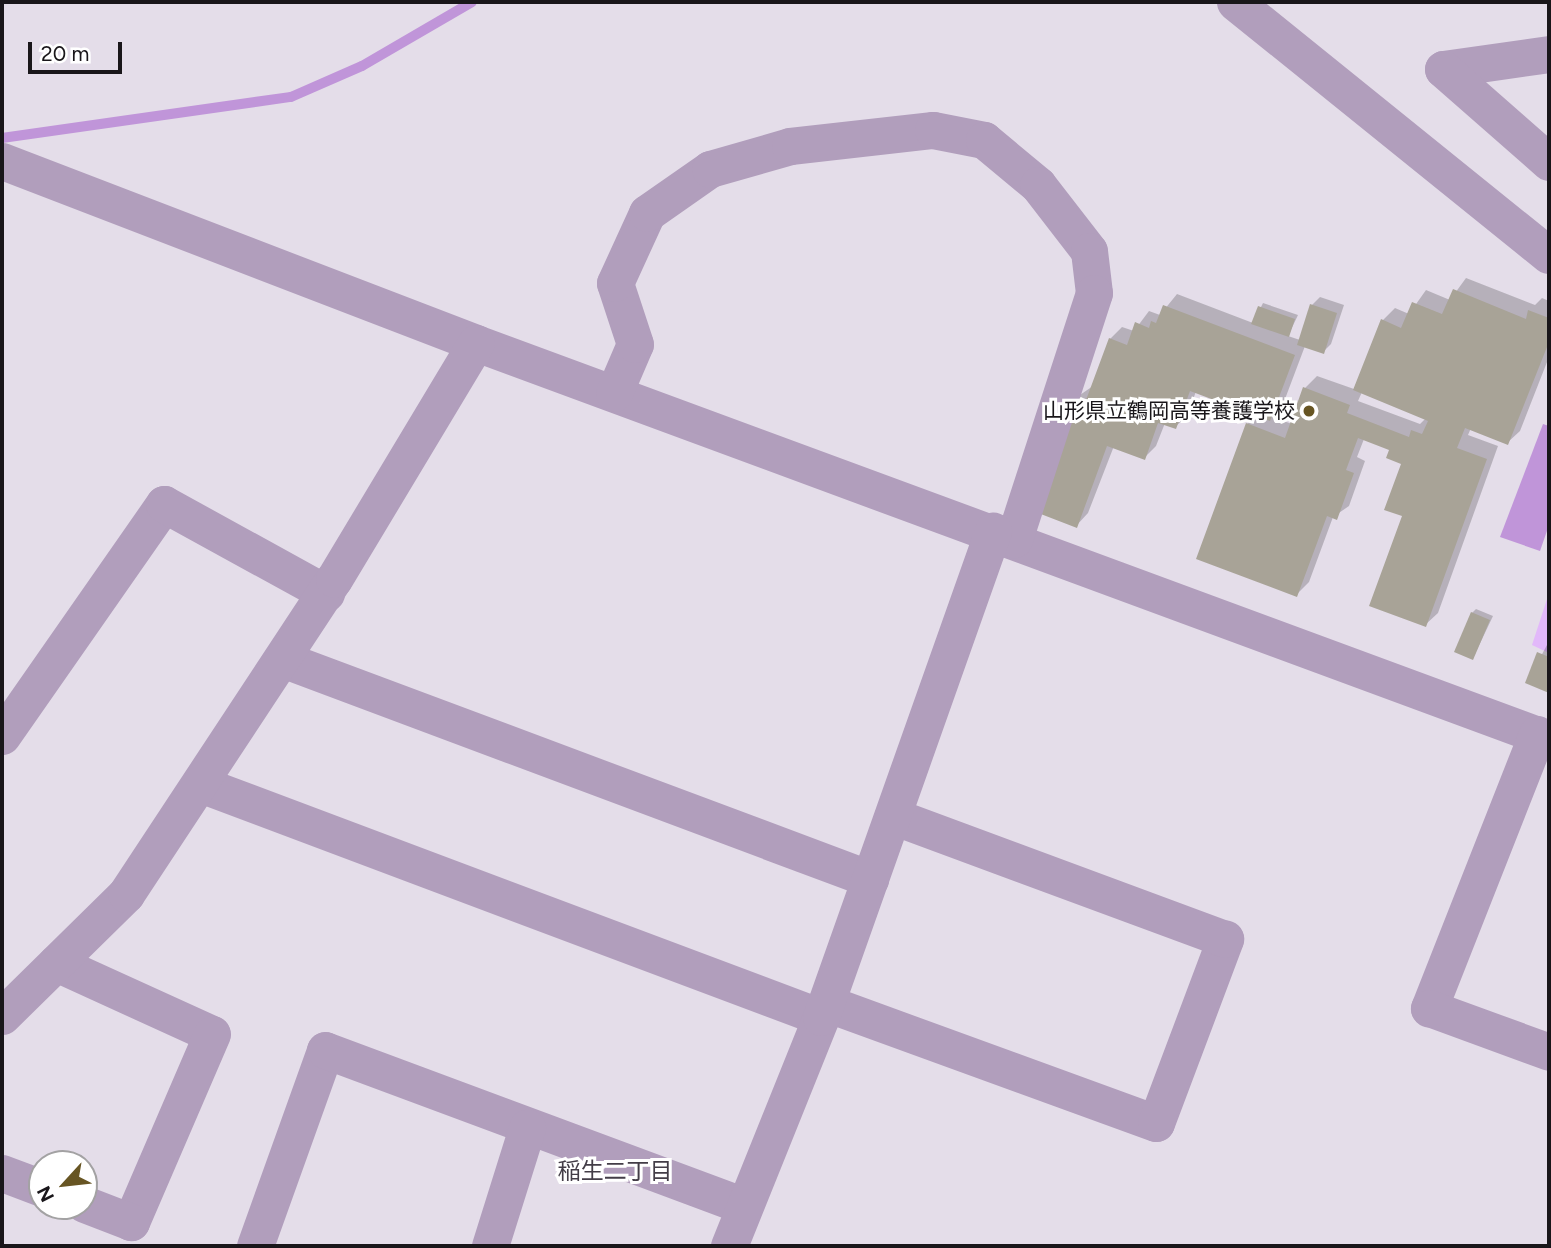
<!DOCTYPE html>
<html>
<head>
<meta charset="utf-8">
<style>
  body { margin:0 }
  #map { position:relative; width:1551px; height:1248px; overflow:hidden; background:#e4dde9; font-family:Figtree,"Noto Sans JP",sans-serif }
  div>[style] { position:absolute }
  .green>* { inset:0; background:#e2b8fa }
  .water>* { inset:0; background:#c095d9 }
  .shadow>* { inset:0; background:#0003 }
  .stream>* { height:10px; margin:-5px; padding:0 5px; transform-origin:5px; border-radius:5px; background:#c095d9 }
  .building>* { inset:0; background:#a8a397 }
  .minor>* { height:37px; margin:-18.5px; padding:0 18.5px; transform-origin:18.5px; border-radius:18.5px; background:#b19ebc }
  .dots>* { width:19px; height:19px; translate:-50% -50%; box-sizing:border-box; border:4px solid #fff; border-radius:50% }
  span { translate:-50% -50%; white-space:nowrap; text-align:center; line-height:1.15; -webkit-text-stroke:6px #fff; paint-order:stroke }
  .poi-label { font-size:21px; color:#19161a }
  .right { translate:-100% -50%; text-align:right }
  .neighbourhood-label { font-size:23px; color:#433d47 }
  .frame { position:absolute; inset:0; border:4px solid #19161a; pointer-events:none }
  .north { position:absolute; left:28px; top:1150px; width:70px; height:70px; box-sizing:border-box; background:#fff; border:2px solid #a3a2a3; border-radius:50%; rotate:243deg; font-size:19px; font-weight:700; line-height:28px; text-align:center; color:#19161a }
  .north::after { content:''; display:block; margin:auto; width:24px; height:32px; background:#675523; clip-path:polygon(50% 0,100% 100%,50% 72%,0 100%) }
  .scale { position:absolute; left:28px; top:42px; width:94px; height:32px; box-sizing:border-box; border:4px solid #19161a; border-top:0; padding-left:9px; font-size:21px; line-height:24px; white-space:nowrap; color:#19161a; -webkit-text-stroke:5px #fff; paint-order:stroke }
</style>
</head>
<body>
<div id="map">
  <div class="green">
    <div style="clip-path:polygon(1549px 593px,1549px 653px,1532px 645px)"></div>
  </div>
  <div class="water">
    <div style="clip-path:polygon(1543px 424px,1549px 426px,1549px 525px,1540px 551px,1500px 537px)"></div>
  </div>
  <div class="shadow">
    <div style="clip-path:polygon(evenodd,1466px 278px,1535px 305px,1542px 298px,1549px 301px,1549px 357px,1520px 431px,1507px 443px,1471px 428px,1468px 435px,1498px 446px,1438px 613px,1425px 625px,1404px 515px,1403px 462px,1391px 449px,1364px 439px,1357px 457px,1365px 461px,1349px 506px,1333px 517px,1309px 582px,1296px 595px,1247px 424px,1257px 414px,1196px 391px,1188px 415px,1175px 427px,1165px 423px,1156px 446px,1144px 458px,1114px 446px,1088px 513px,1076px 526px,1077px 397px,1093px 386px,1110px 339px,1122px 327px,1134px 331px,1149px 311px,1160px 315px,1177px 294px,1253px 323px,1263px 303px,1298px 315px,1288px 336px,1300px 340px,1312px 305px,1320px 297px,1344px 305px,1331px 344px,1323px 352px,1305px 346px,1282px 407px,1273px 417px,1292px 424px,1305px 388px,1317px 376px,1354px 389px,1383px 320px,1395px 308px,1409px 314px,1426px 290px,1450px 300px,1466px 278px,1362px 392px,1426px 418px,1420px 424px,1358px 401px,1362px 392px)"></div>
    <div style="clip-path:polygon(1476px 609px,1493px 616px,1473px 658px,1472px 613px)"></div>
    <div style="clip-path:polygon(1547px 645px,1549px 646px,1549px 691px,1527px 682px)"></div>
  </div>
  <div class="stream">
    <div style="left:2px;top:138px;width:292px;rotate:-8.1deg"></div>
    <div style="left:291px;top:97px;width:77px;rotate:-23.6deg"></div>
    <div style="left:362px;top:66px;width:127px;rotate:-30.2deg"></div>
  </div>
  <div class="building">
    <div style="clip-path:polygon(1453px 289px,1526px 319px,1528px 310px,1549px 318px,1549px 342px,1508px 445px,1465px 428px,1457px 448px,1487px 459px,1426px 627px,1369px 606px,1402px 516px,1384px 510px,1401px 464px,1386px 458px,1389px 450px,1358px 438px,1346px 470px,1354px 473px,1337px 520px,1327px 516px,1297px 597px,1196px 559px,1246px 423px,1285px 438px,1303px 387px,1350px 405px,1347px 413px,1409px 437px,1411px 430px,1422px 434px,1428px 421px,1353px 390px,1381px 319px,1401px 328px,1412px 302px,1442px 314px)"></div>
    <div style="clip-path:polygon(1310px 304px,1337px 313px,1324px 354px,1297px 345px)"></div>
    <div style="clip-path:polygon(1163px 305px,1295px 355px,1270px 421px,1190px 391px,1176px 429px,1158px 423px,1145px 460px,1107px 446px,1077px 528px,1033px 511px,1075px 396px,1086px 400px,1109px 338px,1127px 345px,1135px 322px,1149px 328px,1151px 321px,1156px 323px)"></div>
    <div style="clip-path:polygon(1258px 306px,1295px 319px,1289px 337px,1251px 324px)"></div>
    <div style="clip-path:polygon(1471px 612px,1490px 620px,1473px 660px,1454px 652px)"></div>
    <div style="clip-path:polygon(1537px 652px,1549px 657px,1549px 693px,1525px 683px)"></div>
  </div>
  <div class="minor">
    <div style="left:1235px;top:2px;width:403px;rotate:38.9deg"></div>
    <div style="left:1549px;top:54px;width:107px;rotate:171.9deg"></div>
    <div style="left:1443px;top:69px;width:141px;rotate:41.3deg"></div>
    <div style="left:2px;top:161px;width:508px;rotate:21.01deg"></div>
    <div style="left:476px;top:343px;width:1144px;rotate:20.26deg"></div>
    <div style="left:614px;top:393px;width:53px;rotate:-66.8deg"></div>
    <div style="left:635px;top:344px;width:64px;rotate:-108.2deg"></div>
    <div style="left:615px;top:283px;width:77px;rotate:-65.4deg"></div>
    <div style="left:647px;top:213px;width:77px;rotate:-34.9deg"></div>
    <div style="left:710px;top:169px;width:83px;rotate:-16deg"></div>
    <div style="left:790px;top:146px;width:144px;rotate:-6.4deg"></div>
    <div style="left:933px;top:130px;width:52px;rotate:11.1deg"></div>
    <div style="left:984px;top:140px;width:70px;rotate:39.8deg"></div>
    <div style="left:1038px;top:185px;width:83px;rotate:52.3deg"></div>
    <div style="left:1089px;top:251px;width:42px;rotate:83.2deg"></div>
    <div style="left:1094px;top:293px;width:259px;rotate:108deg"></div>
    <div style="left:282px;top:659px;width:628px;rotate:20.51deg"></div>
    <div style="left:1537px;top:734px;width:295px;rotate:111.5deg"></div>
    <div style="left:1429px;top:1008px;width:128px;rotate:20.1deg"></div>
    <div style="left:2px;top:736px;width:283px;rotate:-55.1deg"></div>
    <div style="left:164px;top:504px;width:185px;rotate:28.8deg"></div>
    <div style="left:200px;top:784px;width:663px;rotate:20.57deg"></div>
    <div style="left:56px;top:963px;width:171px;rotate:24.5deg"></div>
    <div style="left:212px;top:1034px;width:205px;rotate:113.3deg"></div>
    <div style="left:131px;top:1222px;width:50px;rotate:-159deg"></div>
    <div style="left:826px;top:1003px;width:351px;rotate:20deg"></div>
    <div style="left:1156px;top:1123px;width:197px;rotate:-69.4deg"></div>
    <div style="left:1225px;top:939px;width:354px;rotate:-159.7deg"></div>
    <div style="left:2px;top:1016px;width:174px;rotate:-44.5deg"></div>
    <div style="left:126px;top:894px;width:377px;rotate:-56.6deg"></div>
    <div style="left:334px;top:579px;width:275px;rotate:-59deg"></div>
    <div style="left:2px;top:1173px;width:43px;rotate:20.6deg"></div>
    <div style="left:255px;top:1246px;width:208px;rotate:-70.3deg"></div>
    <div style="left:325px;top:1050px;width:447px;rotate:20.4deg"></div>
    <div style="left:490px;top:1246px;width:124px;rotate:-72.6deg"></div>
    <div style="left:729px;top:1246px;width:247px;rotate:-68.1deg"></div>
    <div style="left:821px;top:1017px;width:516px;rotate:-70.51deg"></div>
  </div>
  <div class="dots">
    <div style="left:1309px;top:411px;background:#675523"></div>
  </div>
  <div class="poi-label">
    <span class="right" style="left:1295px;top:411px">山形県立鶴岡高等養護学校</span>
  </div>
  <div class="neighbourhood-label">
    <span style="left:615px;top:1171px">稲生二丁目</span>
  </div>
  <div class="frame"></div>
  <div class="north">N</div>
  <div class="scale">20 m</div>
</div>
</body>
</html>
